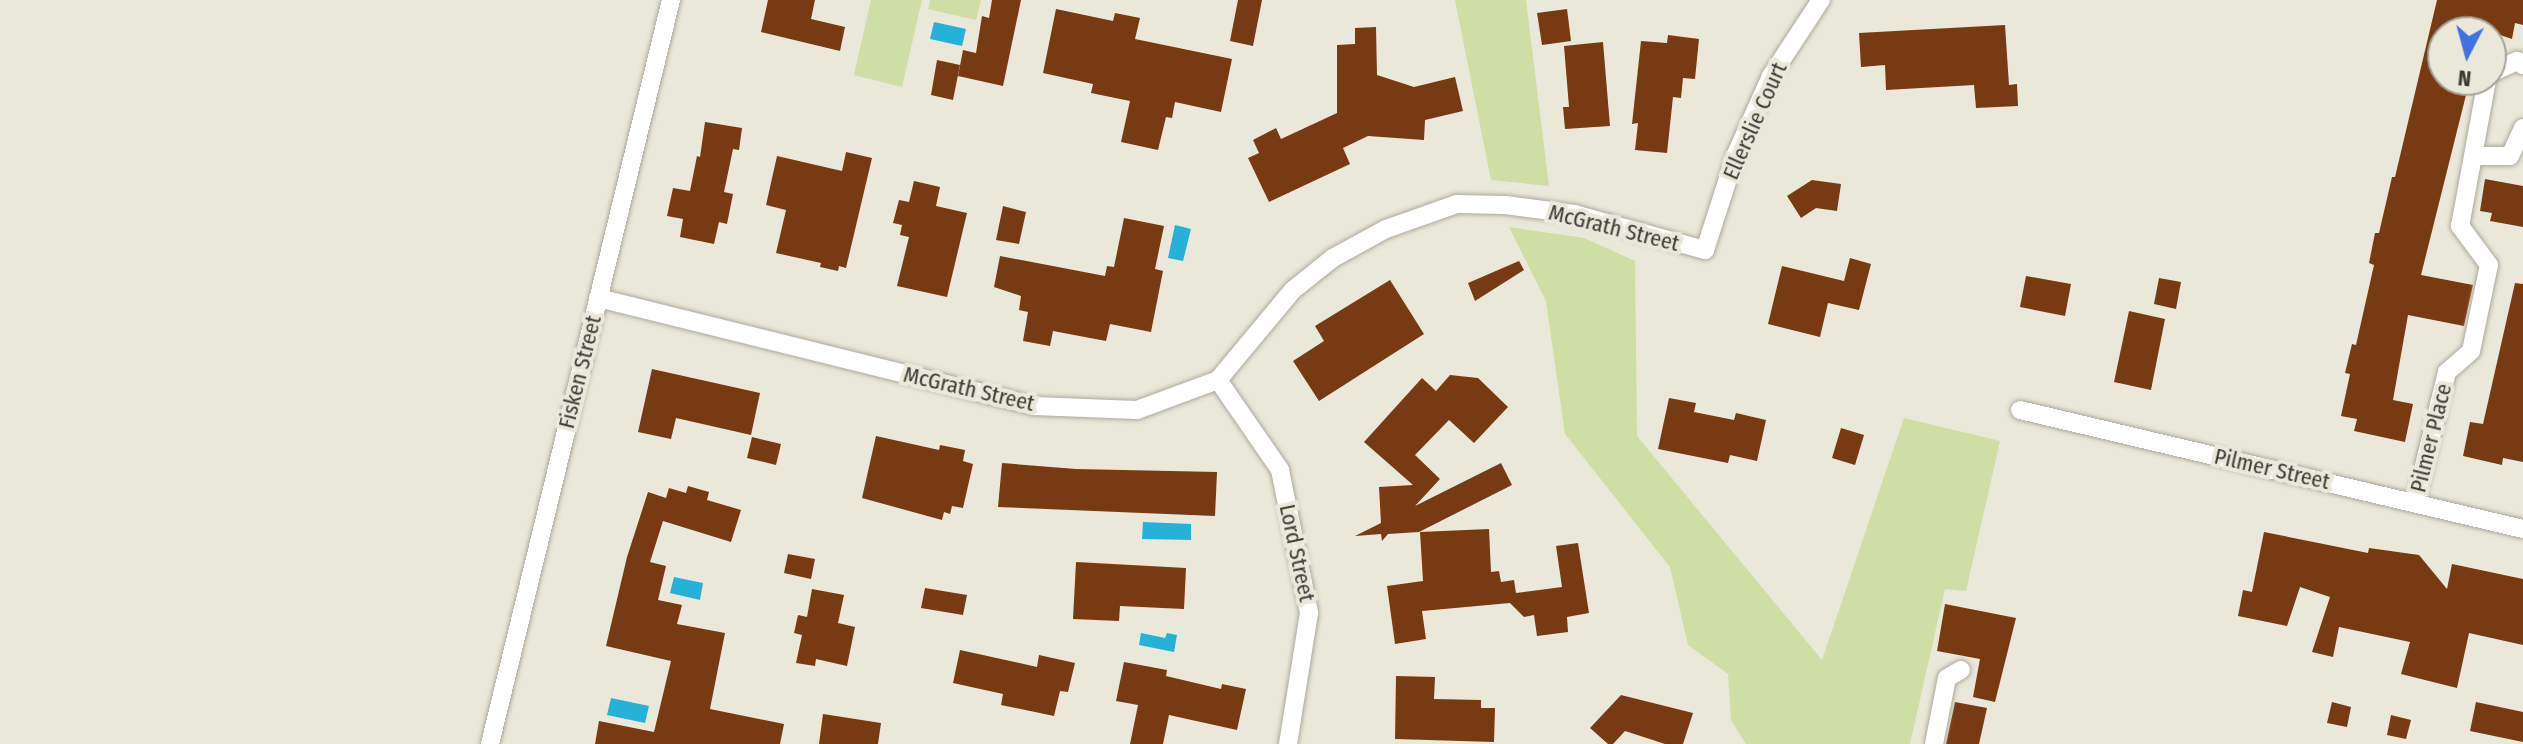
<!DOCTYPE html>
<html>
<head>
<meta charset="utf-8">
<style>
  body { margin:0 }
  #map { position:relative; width:2523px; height:744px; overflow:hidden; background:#eae8d9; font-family:"Fira Sans Condensed",sans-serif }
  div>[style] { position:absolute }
  .green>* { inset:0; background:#cfdea4 }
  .water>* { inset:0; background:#25b1d8 }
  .building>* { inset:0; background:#773a12 }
  .roads { filter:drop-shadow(0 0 2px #adaa9d) drop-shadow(0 0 2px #adaa9d) }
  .minor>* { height:18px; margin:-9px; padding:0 9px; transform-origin:9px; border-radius:9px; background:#fff }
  span { translate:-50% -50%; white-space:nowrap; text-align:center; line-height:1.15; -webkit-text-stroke:8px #eae8d9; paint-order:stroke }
  .street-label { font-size:22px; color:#3b3a34 }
  .north { position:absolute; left:2427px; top:16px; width:80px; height:80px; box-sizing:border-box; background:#eae8d9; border:2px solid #a4a297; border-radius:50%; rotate:186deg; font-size:22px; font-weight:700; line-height:32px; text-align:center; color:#3b3a34 }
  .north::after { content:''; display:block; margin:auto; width:28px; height:36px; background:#4172e2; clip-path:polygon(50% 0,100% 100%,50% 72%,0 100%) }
</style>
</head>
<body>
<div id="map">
  <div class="green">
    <div style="clip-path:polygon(871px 0,922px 0,902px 87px,854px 75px)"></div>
    <div style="clip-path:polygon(930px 0,981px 0,976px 20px,928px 9px)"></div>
    <div style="clip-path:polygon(1455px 0,1526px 0,1549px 186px,1491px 180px)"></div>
    <div style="clip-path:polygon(1509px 227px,1584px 238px,1635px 261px,1637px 436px,1822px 660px,1904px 418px,2000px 441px,1966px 591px,1945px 589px,1910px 744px,1746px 744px,1731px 720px,1728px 674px,1688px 645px,1670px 567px,1565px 434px,1546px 301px)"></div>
  </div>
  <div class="water">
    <div style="clip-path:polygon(934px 22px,966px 29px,962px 46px,930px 39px)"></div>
    <div style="clip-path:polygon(1175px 225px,1191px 229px,1183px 261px,1168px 258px)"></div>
    <div style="clip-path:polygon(1143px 522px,1191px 524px,1191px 540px,1142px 539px)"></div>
    <div style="clip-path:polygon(674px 577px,703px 583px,700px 600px,670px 593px)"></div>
    <div style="clip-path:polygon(1141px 633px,1165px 638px,1167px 633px,1177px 635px,1174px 652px,1139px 645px)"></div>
    <div style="clip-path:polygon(611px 698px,649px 706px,645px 723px,607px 715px)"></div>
  </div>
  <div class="building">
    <div style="clip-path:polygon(768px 0,815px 0,811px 19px,845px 27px,840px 51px,761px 32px)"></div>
    <div style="clip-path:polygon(992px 0,1021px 0,1003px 86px,958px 76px,963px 50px,976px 53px,982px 16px,989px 18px)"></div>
    <div style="clip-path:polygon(1238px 0,1262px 0,1253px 46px,1230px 41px)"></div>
    <div style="clip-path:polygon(2437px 0,2523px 0,2523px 25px,2515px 23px,2512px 39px,2491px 32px,2443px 32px,2443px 80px,2463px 80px,2460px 93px,2466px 95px,2421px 275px,2473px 285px,2464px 326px,2408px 315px,2393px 400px,2413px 404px,2405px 442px,2354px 431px,2357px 419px,2341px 416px,2350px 374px,2345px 373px,2352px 344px,2356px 345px,2374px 265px,2369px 263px,2375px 233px,2379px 233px,2392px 177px,2395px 177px)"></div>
    <div style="clip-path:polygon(1056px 9px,1113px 21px,1115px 13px,1140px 18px,1135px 39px,1232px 59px,1221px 112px,1175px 102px,1172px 118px,1166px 117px,1158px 150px,1121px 142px,1130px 101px,1091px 93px,1093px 84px,1043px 73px)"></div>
    <div style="clip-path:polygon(1567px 9px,1571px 41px,1542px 45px,1537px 13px)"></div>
    <div style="clip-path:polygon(2005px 25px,2009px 85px,2017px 84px,2018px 106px,1976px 108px,1974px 85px,1886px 90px,1885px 65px,1861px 67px,1859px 33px)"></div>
    <div style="clip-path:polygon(1376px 27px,1377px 75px,1414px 87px,1455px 77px,1463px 111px,1425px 120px,1424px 140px,1368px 136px,1343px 148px,1350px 164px,1269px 202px,1248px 158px,1259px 153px,1253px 140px,1276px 128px,1281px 139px,1337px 113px,1337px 45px,1355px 44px,1355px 28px)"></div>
    <div style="clip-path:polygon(1668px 35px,1699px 39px,1695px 79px,1683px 78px,1681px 98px,1673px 97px,1667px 153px,1635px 150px,1638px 123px,1632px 124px,1641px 41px,1667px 43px)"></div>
    <div style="clip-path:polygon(1603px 42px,1610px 126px,1565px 129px,1563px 107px,1569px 107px,1564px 46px)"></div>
    <div style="clip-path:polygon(937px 60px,960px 65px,953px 100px,931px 95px)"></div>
    <div style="clip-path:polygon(705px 122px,742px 128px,739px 150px,733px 149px,724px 192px,733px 194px,727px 224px,719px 222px,714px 244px,680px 237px,683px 219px,667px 216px,673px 188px,690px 191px,697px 156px,700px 157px)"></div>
    <div style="clip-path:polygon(846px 152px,872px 158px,846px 268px,839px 266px,838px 271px,820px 267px,821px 263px,776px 253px,786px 210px,766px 205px,777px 156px,842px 171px)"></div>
    <div style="clip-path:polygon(2485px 179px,2523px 186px,2523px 227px,2490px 221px,2492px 213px,2480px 211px)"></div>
    <div style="clip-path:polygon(1812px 180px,1841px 184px,1837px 211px,1816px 208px,1801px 218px,1787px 196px)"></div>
    <div style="clip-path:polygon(914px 181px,940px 187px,936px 206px,967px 213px,947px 297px,897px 286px,909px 237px,900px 235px,902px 225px,893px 223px,899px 200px,909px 202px)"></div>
    <div style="clip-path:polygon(1003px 206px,1026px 212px,1019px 244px,996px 240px)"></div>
    <div style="clip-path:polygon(1124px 218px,1164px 226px,1155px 269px,1163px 271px,1151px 332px,1110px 324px,1106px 341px,1053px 331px,1050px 346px,1023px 341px,1028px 312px,1019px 310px,1021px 296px,994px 287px,1000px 256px,1105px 276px,1107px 266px,1114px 267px)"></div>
    <div style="clip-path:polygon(1850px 258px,1871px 264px,1859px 310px,1828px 303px,1820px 337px,1768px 324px,1782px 266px,1844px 281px)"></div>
    <div style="clip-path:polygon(1519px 261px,1524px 270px,1475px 301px,1468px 283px)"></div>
    <div style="clip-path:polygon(2026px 276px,2071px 284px,2065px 316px,2020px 307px)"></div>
    <div style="clip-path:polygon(2159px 278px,2181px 282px,2176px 309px,2154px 304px)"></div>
    <div style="clip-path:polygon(1390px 280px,1424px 334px,1319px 401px,1293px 361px,1324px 341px,1315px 326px)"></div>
    <div style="clip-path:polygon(2515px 283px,2523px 284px,2523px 462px,2503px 458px,2502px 465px,2463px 456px,2470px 422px,2483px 424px)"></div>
    <div style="clip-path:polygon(2129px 311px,2165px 319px,2151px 390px,2114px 382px)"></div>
    <div style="clip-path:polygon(652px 369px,760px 393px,751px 435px,676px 418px,671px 439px,638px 432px)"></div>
    <div style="clip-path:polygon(1450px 375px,1478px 378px,1508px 407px,1474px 443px,1449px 420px,1415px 455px,1440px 479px,1415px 506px,1501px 463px,1512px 485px,1419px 532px,1388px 534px,1382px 541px,1381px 534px,1355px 536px,1381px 523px,1379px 487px,1413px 485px,1364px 442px,1422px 378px,1436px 391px)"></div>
    <div style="clip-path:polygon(1669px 398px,1696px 403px,1694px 412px,1734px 420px,1736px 413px,1766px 420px,1757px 461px,1730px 455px,1728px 463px,1658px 449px)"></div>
    <div style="clip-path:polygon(1841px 428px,1864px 435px,1855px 465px,1832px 458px)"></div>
    <div style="clip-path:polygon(876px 436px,939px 450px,940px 445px,965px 450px,963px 461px,973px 464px,963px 508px,952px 506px,950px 514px,944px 512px,942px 520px,862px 498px)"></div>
    <div style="clip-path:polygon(752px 437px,781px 444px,776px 465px,747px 458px)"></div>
    <div style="clip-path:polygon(1002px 463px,1076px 469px,1217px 472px,1215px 516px,998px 507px)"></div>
    <div style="clip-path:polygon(688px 486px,709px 492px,707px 500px,741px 510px,731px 542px,663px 521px,650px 562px,666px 566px,658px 600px,682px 605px,677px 624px,725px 633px,710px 709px,784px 724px,780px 744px,595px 744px,599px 721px,654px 732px,671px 661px,606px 646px,627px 557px,648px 492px,666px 498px,669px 488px,686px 493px)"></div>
    <div style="clip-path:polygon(1489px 529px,1491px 572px,1499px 571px,1501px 582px,1514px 580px,1516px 593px,1562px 587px,1556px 546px,1578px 543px,1589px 613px,1567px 617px,1568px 632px,1537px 636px,1534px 615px,1524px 617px,1510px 603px,1422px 611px,1426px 639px,1395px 644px,1387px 586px,1423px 581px,1420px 532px)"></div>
    <div style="clip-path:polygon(2264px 532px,2368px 553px,2369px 548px,2419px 555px,2447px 589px,2452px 564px,2523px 579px,2523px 645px,2469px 633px,2457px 688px,2401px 674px,2410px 642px,2339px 627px,2333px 657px,2312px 652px,2330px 597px,2300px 587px,2287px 626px,2238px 616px,2243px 590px,2252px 592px)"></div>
    <div style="clip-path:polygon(788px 554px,815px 559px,811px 579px,784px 573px)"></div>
    <div style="clip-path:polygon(1076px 562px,1186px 568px,1184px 609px,1120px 606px,1119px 621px,1073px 619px)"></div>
    <div style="clip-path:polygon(925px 588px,967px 595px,963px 615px,921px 608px)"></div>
    <div style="clip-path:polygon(812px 589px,844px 595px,838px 623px,855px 627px,847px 666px,816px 659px,815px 666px,796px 663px,802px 635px,794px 633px,798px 615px,807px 617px)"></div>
    <div style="clip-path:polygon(1945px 604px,2016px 618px,1995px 702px,1973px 697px,1980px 659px,1937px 651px)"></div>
    <div style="clip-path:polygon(960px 650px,1037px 667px,1039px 655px,1075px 663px,1068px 692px,1060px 691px,1054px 716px,1001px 705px,1003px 694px,953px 683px)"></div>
    <div style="clip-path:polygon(1124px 662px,1167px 670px,1166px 676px,1221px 689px,1222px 684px,1246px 689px,1237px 730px,1169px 715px,1163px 744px,1130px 744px,1138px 705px,1116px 701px)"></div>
    <div style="clip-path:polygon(1396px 676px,1435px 677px,1434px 699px,1481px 700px,1481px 708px,1495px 708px,1494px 742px,1395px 739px)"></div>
    <div style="clip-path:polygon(1621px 695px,1693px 713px,1683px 744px,1665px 744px,1625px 731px,1613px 744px,1608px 744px,1590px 728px)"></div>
    <div style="clip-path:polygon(1955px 702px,1987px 708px,1979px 744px,1946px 744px)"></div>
    <div style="clip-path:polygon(2332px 702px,2351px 707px,2347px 727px,2327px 723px)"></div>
    <div style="clip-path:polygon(2476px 702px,2523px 712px,2523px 742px,2470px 731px)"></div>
    <div style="clip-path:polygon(823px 714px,881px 723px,878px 744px,819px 744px)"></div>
    <div style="clip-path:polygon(2391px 715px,2411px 720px,2406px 739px,2387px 735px)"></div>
  </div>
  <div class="roads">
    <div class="minor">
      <div style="left:2491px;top:73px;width:29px;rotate:-25deg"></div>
      <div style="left:2517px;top:61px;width:7px;rotate:34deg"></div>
      <div style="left:2475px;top:156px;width:35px"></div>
      <div style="left:2510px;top:156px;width:31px;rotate:-65deg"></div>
      <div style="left:598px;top:298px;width:449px;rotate:13.9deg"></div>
      <div style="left:1034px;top:406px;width:103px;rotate:2.2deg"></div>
      <div style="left:1137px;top:410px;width:86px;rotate:-20.3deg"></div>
      <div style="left:1218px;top:380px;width:117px;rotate:-50.2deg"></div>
      <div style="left:1293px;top:290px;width:51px;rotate:-38.7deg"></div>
      <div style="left:1333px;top:258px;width:60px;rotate:-28.7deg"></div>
      <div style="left:1386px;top:229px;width:75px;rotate:-19.4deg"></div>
      <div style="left:1457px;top:204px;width:48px;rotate:1.2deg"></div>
      <div style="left:1505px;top:205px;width:70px;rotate:7.4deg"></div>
      <div style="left:1574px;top:214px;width:136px;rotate:15.4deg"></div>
      <div style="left:1705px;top:250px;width:101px;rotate:-72.1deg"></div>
      <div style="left:1736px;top:154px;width:85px;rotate:-65.8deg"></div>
      <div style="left:1771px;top:76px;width:91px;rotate:-56.7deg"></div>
      <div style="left:1218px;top:380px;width:109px;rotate:55.4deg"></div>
      <div style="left:1280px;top:470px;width:146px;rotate:78.5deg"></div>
      <div style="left:1309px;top:613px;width:133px;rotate:99.1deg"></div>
      <div style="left:2020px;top:410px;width:517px;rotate:13.31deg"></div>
      <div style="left:2415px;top:503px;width:135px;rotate:-76.3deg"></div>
      <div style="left:2447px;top:372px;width:32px;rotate:-41deg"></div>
      <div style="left:2471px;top:351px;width:88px;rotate:-78.2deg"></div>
      <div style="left:2489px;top:265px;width:49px;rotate:-126.6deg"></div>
      <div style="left:2460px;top:226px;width:148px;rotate:-79.5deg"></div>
      <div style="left:490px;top:744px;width:766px;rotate:-76.33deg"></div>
      <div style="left:1934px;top:744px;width:67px;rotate:-78.9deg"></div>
      <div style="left:1947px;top:678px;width:16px;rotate:-30deg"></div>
    </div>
  </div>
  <div class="street-label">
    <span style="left:1755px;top:121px;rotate:-66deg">Ellerslie Court</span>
    <span style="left:1614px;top:228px;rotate:14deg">McGrath Street</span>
    <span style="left:580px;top:372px;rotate:-76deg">Fisken Street</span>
    <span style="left:969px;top:389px;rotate:13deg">McGrath Street</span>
    <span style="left:2431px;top:438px;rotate:-76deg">Pilmer Place</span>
    <span style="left:2272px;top:469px;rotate:13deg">Pilmer Street</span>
    <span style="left:1297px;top:553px;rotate:78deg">Lord Street</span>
  </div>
  <div class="north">N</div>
</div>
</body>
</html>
